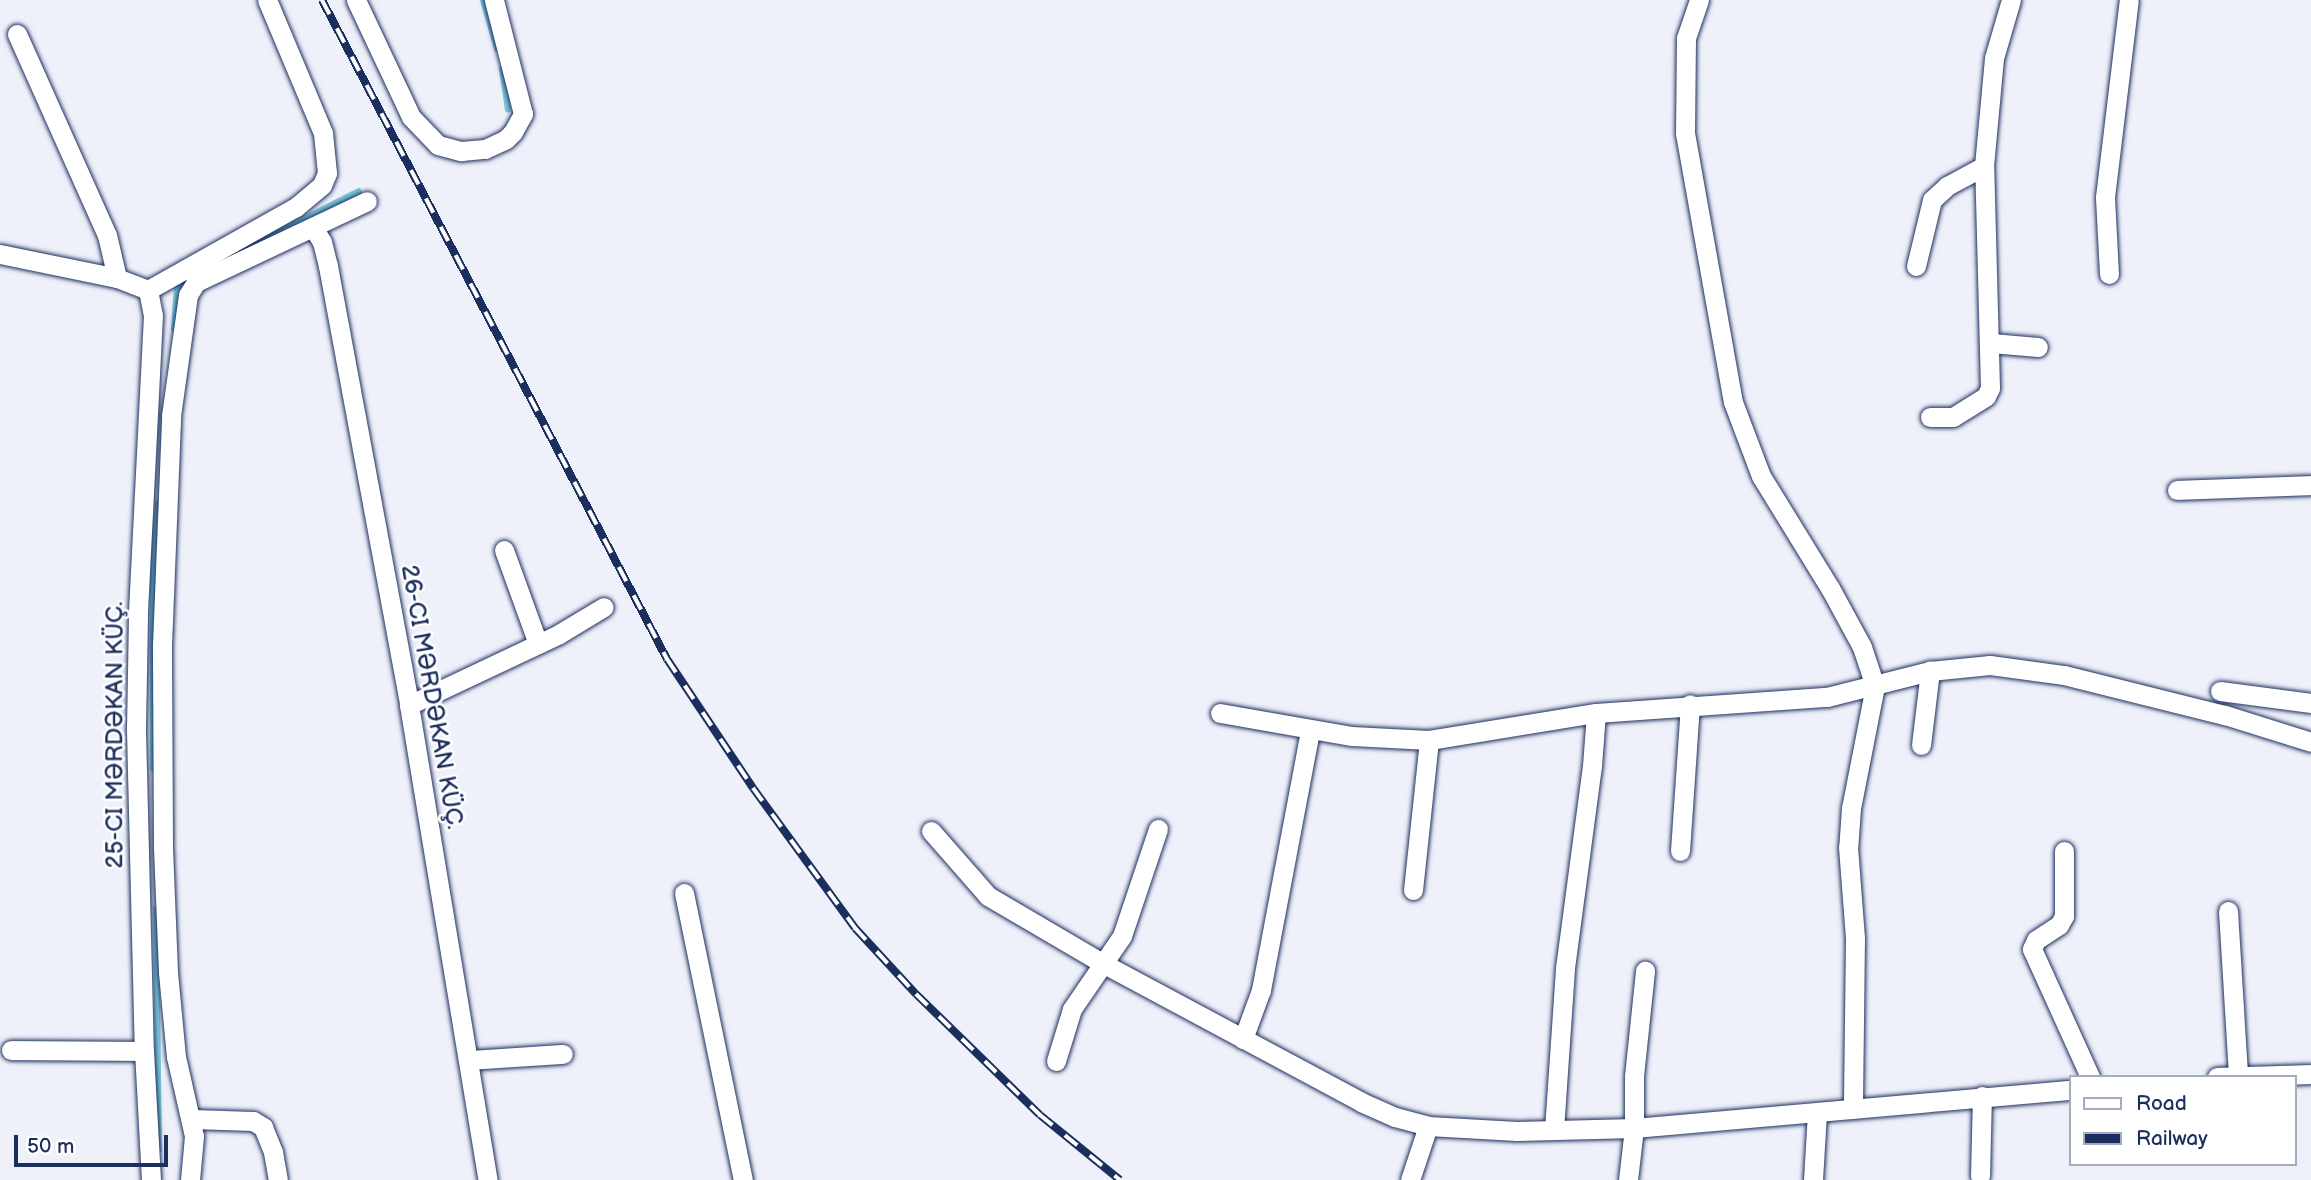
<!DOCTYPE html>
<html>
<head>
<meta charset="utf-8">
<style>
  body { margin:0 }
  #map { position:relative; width:2311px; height:1180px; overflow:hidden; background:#eef0fa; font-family:"Balsamiq Sans",sans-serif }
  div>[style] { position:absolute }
  .stream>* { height:6px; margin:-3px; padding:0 3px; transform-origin:3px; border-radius:3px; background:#7ac7d9 }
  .roads { filter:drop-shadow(0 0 2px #1b2f5e) drop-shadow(0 0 2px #1b2f5e) }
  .minor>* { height:19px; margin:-9.5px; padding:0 9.5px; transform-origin:9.5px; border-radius:9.5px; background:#fff }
  .rail>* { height:8px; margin-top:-4px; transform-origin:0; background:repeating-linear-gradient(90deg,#fff 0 16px,#1b2f5e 0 32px); box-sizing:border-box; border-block:2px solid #1b2f5e }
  span { translate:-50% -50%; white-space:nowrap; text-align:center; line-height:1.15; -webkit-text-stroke:5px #fff; paint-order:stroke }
  .street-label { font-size:24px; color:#1b2f5e }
  .legend { position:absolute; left:2069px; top:1075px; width:228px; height:91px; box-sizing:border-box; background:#fff; border:2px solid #a4acbf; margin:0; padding:9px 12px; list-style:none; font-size:21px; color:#1b2f5e }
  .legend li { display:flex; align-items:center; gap:14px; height:35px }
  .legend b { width:35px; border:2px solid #a4acbf }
  .scale { position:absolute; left:14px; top:1135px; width:154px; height:32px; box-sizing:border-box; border:4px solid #1b2f5e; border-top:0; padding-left:9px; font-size:21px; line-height:24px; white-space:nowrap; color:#1b2f5e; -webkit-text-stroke:5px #fff; paint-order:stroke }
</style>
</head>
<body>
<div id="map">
  <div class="stream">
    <div style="left:483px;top:0;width:51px;rotate:74.1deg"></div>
    <div style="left:502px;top:69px;width:41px;rotate:81.7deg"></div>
    <div style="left:237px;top:252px;width:136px;rotate:-26.6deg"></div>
    <div style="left:174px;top:329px;width:39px;rotate:-86deg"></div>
    <div style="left:177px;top:290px;width:13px;rotate:-61deg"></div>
    <div style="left:153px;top:769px;width:213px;rotate:-90deg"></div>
    <div style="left:153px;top:556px;width:53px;rotate:-84.6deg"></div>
    <div style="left:156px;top:909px;width:241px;rotate:89.3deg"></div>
  </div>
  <div class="roads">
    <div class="minor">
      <div style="left:356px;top:0;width:129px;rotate:64.8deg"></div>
      <div style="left:411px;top:117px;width:39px;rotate:46deg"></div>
      <div style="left:438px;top:145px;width:24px;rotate:15deg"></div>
      <div style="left:461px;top:151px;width:24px;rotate:-5deg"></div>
      <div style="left:485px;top:149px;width:23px;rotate:-25deg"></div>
      <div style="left:506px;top:139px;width:10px;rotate:-45deg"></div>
      <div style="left:513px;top:132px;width:21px;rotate:-61deg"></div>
      <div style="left:523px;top:114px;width:118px;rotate:-104.3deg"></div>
      <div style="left:1699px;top:0;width:40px;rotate:108.9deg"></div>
      <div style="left:1686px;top:38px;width:95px;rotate:90.6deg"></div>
      <div style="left:1685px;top:133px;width:273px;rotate:79.9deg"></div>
      <div style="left:1733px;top:402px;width:79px;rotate:69.3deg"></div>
      <div style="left:1761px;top:476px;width:132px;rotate:58.4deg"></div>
      <div style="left:1830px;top:588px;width:67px;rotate:61.5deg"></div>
      <div style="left:1862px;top:647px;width:41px;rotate:71.6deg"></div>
      <div style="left:1875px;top:686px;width:124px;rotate:101.1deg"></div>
      <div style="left:1851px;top:808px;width:39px;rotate:94deg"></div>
      <div style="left:1848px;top:847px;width:91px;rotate:85.6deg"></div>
      <div style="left:1855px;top:938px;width:171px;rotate:90.7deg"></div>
      <div style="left:17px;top:34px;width:220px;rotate:65.9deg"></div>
      <div style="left:107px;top:235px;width:44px;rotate:76.9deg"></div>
      <div style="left:313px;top:227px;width:17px;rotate:59deg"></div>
      <div style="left:322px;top:242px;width:25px;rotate:76deg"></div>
      <div style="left:328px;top:266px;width:446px;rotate:79.5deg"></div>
      <div style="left:409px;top:705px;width:482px;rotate:80.6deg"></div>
      <div style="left:0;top:254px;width:119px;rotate:11.6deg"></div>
      <div style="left:117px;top:278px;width:33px;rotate:21deg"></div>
      <div style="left:1916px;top:266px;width:68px;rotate:-76.4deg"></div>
      <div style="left:1932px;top:200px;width:21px;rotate:-43deg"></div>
      <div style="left:1947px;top:186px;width:42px;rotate:-28.4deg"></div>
      <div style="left:2109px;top:274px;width:77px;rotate:-93deg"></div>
      <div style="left:2105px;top:197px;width:198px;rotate:-83.1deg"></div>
      <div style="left:148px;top:290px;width:25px;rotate:79deg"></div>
      <div style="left:153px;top:315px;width:300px;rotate:92.9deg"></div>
      <div style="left:138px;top:615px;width:115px;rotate:91deg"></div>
      <div style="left:136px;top:730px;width:321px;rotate:88.6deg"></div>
      <div style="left:144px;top:1051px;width:129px;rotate:86.9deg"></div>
      <div style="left:148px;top:290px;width:170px;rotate:-29.3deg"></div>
      <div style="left:296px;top:207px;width:34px;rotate:-40deg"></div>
      <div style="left:322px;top:185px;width:13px;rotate:-67deg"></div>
      <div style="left:327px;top:173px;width:40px;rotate:-95.7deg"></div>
      <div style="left:323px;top:133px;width:144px;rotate:-112.8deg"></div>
      <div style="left:1991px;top:343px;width:47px;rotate:4.9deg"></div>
      <div style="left:1930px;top:417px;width:23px"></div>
      <div style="left:1953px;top:417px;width:39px;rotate:-32deg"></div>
      <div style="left:1986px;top:396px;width:9px;rotate:-63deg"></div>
      <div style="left:1990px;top:388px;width:222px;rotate:-91.5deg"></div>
      <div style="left:1984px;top:166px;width:108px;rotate:-84.7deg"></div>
      <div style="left:1994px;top:58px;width:60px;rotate:-73.7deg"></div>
      <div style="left:2177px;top:490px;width:134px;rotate:-2.1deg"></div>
      <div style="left:504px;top:550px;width:100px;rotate:70.1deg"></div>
      <div style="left:2220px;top:691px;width:92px;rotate:7.5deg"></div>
      <div style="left:409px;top:705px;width:166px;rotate:-25.3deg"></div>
      <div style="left:559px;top:634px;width:52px;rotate:-31deg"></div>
      <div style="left:1220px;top:713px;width:134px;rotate:9.9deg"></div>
      <div style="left:1352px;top:736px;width:77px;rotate:3deg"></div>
      <div style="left:1429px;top:740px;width:169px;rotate:-9.2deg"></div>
      <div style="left:1596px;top:713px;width:232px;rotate:-4deg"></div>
      <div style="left:1827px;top:697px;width:106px;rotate:-14.2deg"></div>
      <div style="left:1930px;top:671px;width:60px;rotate:-5.7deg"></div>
      <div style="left:1990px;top:665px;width:75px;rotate:7.7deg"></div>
      <div style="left:2064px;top:675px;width:166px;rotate:14deg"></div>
      <div style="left:2225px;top:715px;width:90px;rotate:17.4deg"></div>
      <div style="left:1921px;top:745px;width:75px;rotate:-83.1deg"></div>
      <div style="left:931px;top:831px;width:86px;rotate:48.8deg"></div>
      <div style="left:988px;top:896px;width:134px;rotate:30.4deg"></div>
      <div style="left:1104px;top:964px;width:292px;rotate:28.2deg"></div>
      <div style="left:1361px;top:1102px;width:37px;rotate:24deg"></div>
      <div style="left:1395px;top:1117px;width:34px;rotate:15deg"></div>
      <div style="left:1428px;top:1126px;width:89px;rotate:3.2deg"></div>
      <div style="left:1517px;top:1131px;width:117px;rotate:-1.5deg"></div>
      <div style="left:1634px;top:1128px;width:439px;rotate:-5deg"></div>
      <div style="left:1680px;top:851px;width:147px;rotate:-86.1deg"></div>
      <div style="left:2064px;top:851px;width:65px;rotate:90deg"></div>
      <div style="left:2064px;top:916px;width:10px;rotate:119deg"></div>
      <div style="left:2059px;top:925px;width:27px;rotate:147deg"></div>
      <div style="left:2036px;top:940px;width:10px;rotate:114deg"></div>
      <div style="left:2032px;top:949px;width:141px;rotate:65.6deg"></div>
      <div style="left:1413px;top:890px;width:151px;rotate:-83.9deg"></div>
      <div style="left:684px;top:893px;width:293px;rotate:78.4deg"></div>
      <div style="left:2228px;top:911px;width:164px;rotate:86.5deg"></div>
      <div style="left:1243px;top:1039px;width:52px;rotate:-69.8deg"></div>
      <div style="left:1261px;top:990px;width:265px;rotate:-79.3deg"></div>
      <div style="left:11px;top:1050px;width:133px;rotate:0.4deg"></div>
      <div style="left:469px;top:1060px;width:94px;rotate:-3.7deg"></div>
      <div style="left:1056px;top:1061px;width:54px;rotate:-72.9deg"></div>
      <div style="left:1072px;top:1009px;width:88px;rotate:-55.6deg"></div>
      <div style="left:1122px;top:936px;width:113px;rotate:-71.4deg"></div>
      <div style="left:2217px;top:1077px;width:94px;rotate:-1.8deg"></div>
      <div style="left:192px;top:1119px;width:61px;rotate:1.9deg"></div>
      <div style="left:253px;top:1121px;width:12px;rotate:31deg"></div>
      <div style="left:263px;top:1127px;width:27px;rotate:68deg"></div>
      <div style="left:273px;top:1152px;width:28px;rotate:80deg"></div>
      <div style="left:1554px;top:1130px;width:162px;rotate:-86.1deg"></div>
      <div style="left:1565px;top:968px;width:204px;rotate:-82.4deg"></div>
      <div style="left:1592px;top:766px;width:53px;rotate:-85.7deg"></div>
      <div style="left:1980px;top:1176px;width:80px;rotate:-88.6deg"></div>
      <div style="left:190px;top:1180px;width:44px;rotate:-84.8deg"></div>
      <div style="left:194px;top:1136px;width:81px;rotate:-102.8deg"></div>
      <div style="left:176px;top:1057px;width:85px;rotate:-95.4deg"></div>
      <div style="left:168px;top:972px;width:126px;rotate:-92.3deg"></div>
      <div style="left:163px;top:846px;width:201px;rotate:-90.3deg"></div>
      <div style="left:162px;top:645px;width:229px;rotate:-87.7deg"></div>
      <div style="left:171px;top:416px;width:122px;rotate:-82deg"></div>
      <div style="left:188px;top:295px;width:15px;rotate:-58deg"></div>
      <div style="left:196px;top:282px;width:189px;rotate:-25.3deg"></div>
      <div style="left:1410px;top:1180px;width:57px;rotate:-71.6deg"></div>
      <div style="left:1628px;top:1180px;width:52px;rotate:-83.4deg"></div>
      <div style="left:1634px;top:1128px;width:52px;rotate:-90deg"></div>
      <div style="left:1634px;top:1076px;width:106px;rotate:-84deg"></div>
      <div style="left:1813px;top:1180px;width:67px;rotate:-86.6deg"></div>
    </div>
  </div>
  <div class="rail">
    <div style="left:322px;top:0;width:744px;rotate:62.37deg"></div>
    <div style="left:667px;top:659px;width:155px;rotate:56.3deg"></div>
    <div style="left:753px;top:788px;width:173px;rotate:53.9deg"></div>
    <div style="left:855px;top:928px;width:90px;rotate:47.3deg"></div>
    <div style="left:916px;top:994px;width:173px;rotate:44.3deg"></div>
    <div style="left:1040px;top:1115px;width:103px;rotate:39.1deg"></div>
  </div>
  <div class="street-label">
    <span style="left:432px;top:697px;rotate:80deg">26-CI MƏRDƏKAN KÜÇ.</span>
    <span style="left:115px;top:735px;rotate:-90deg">25-CI MƏRDƏKAN KÜÇ.</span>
  </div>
  <ul class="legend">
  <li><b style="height:9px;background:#fff"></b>Road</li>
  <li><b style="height:9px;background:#1b2f5e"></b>Railway</li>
  </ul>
  <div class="scale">50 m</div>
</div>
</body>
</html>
